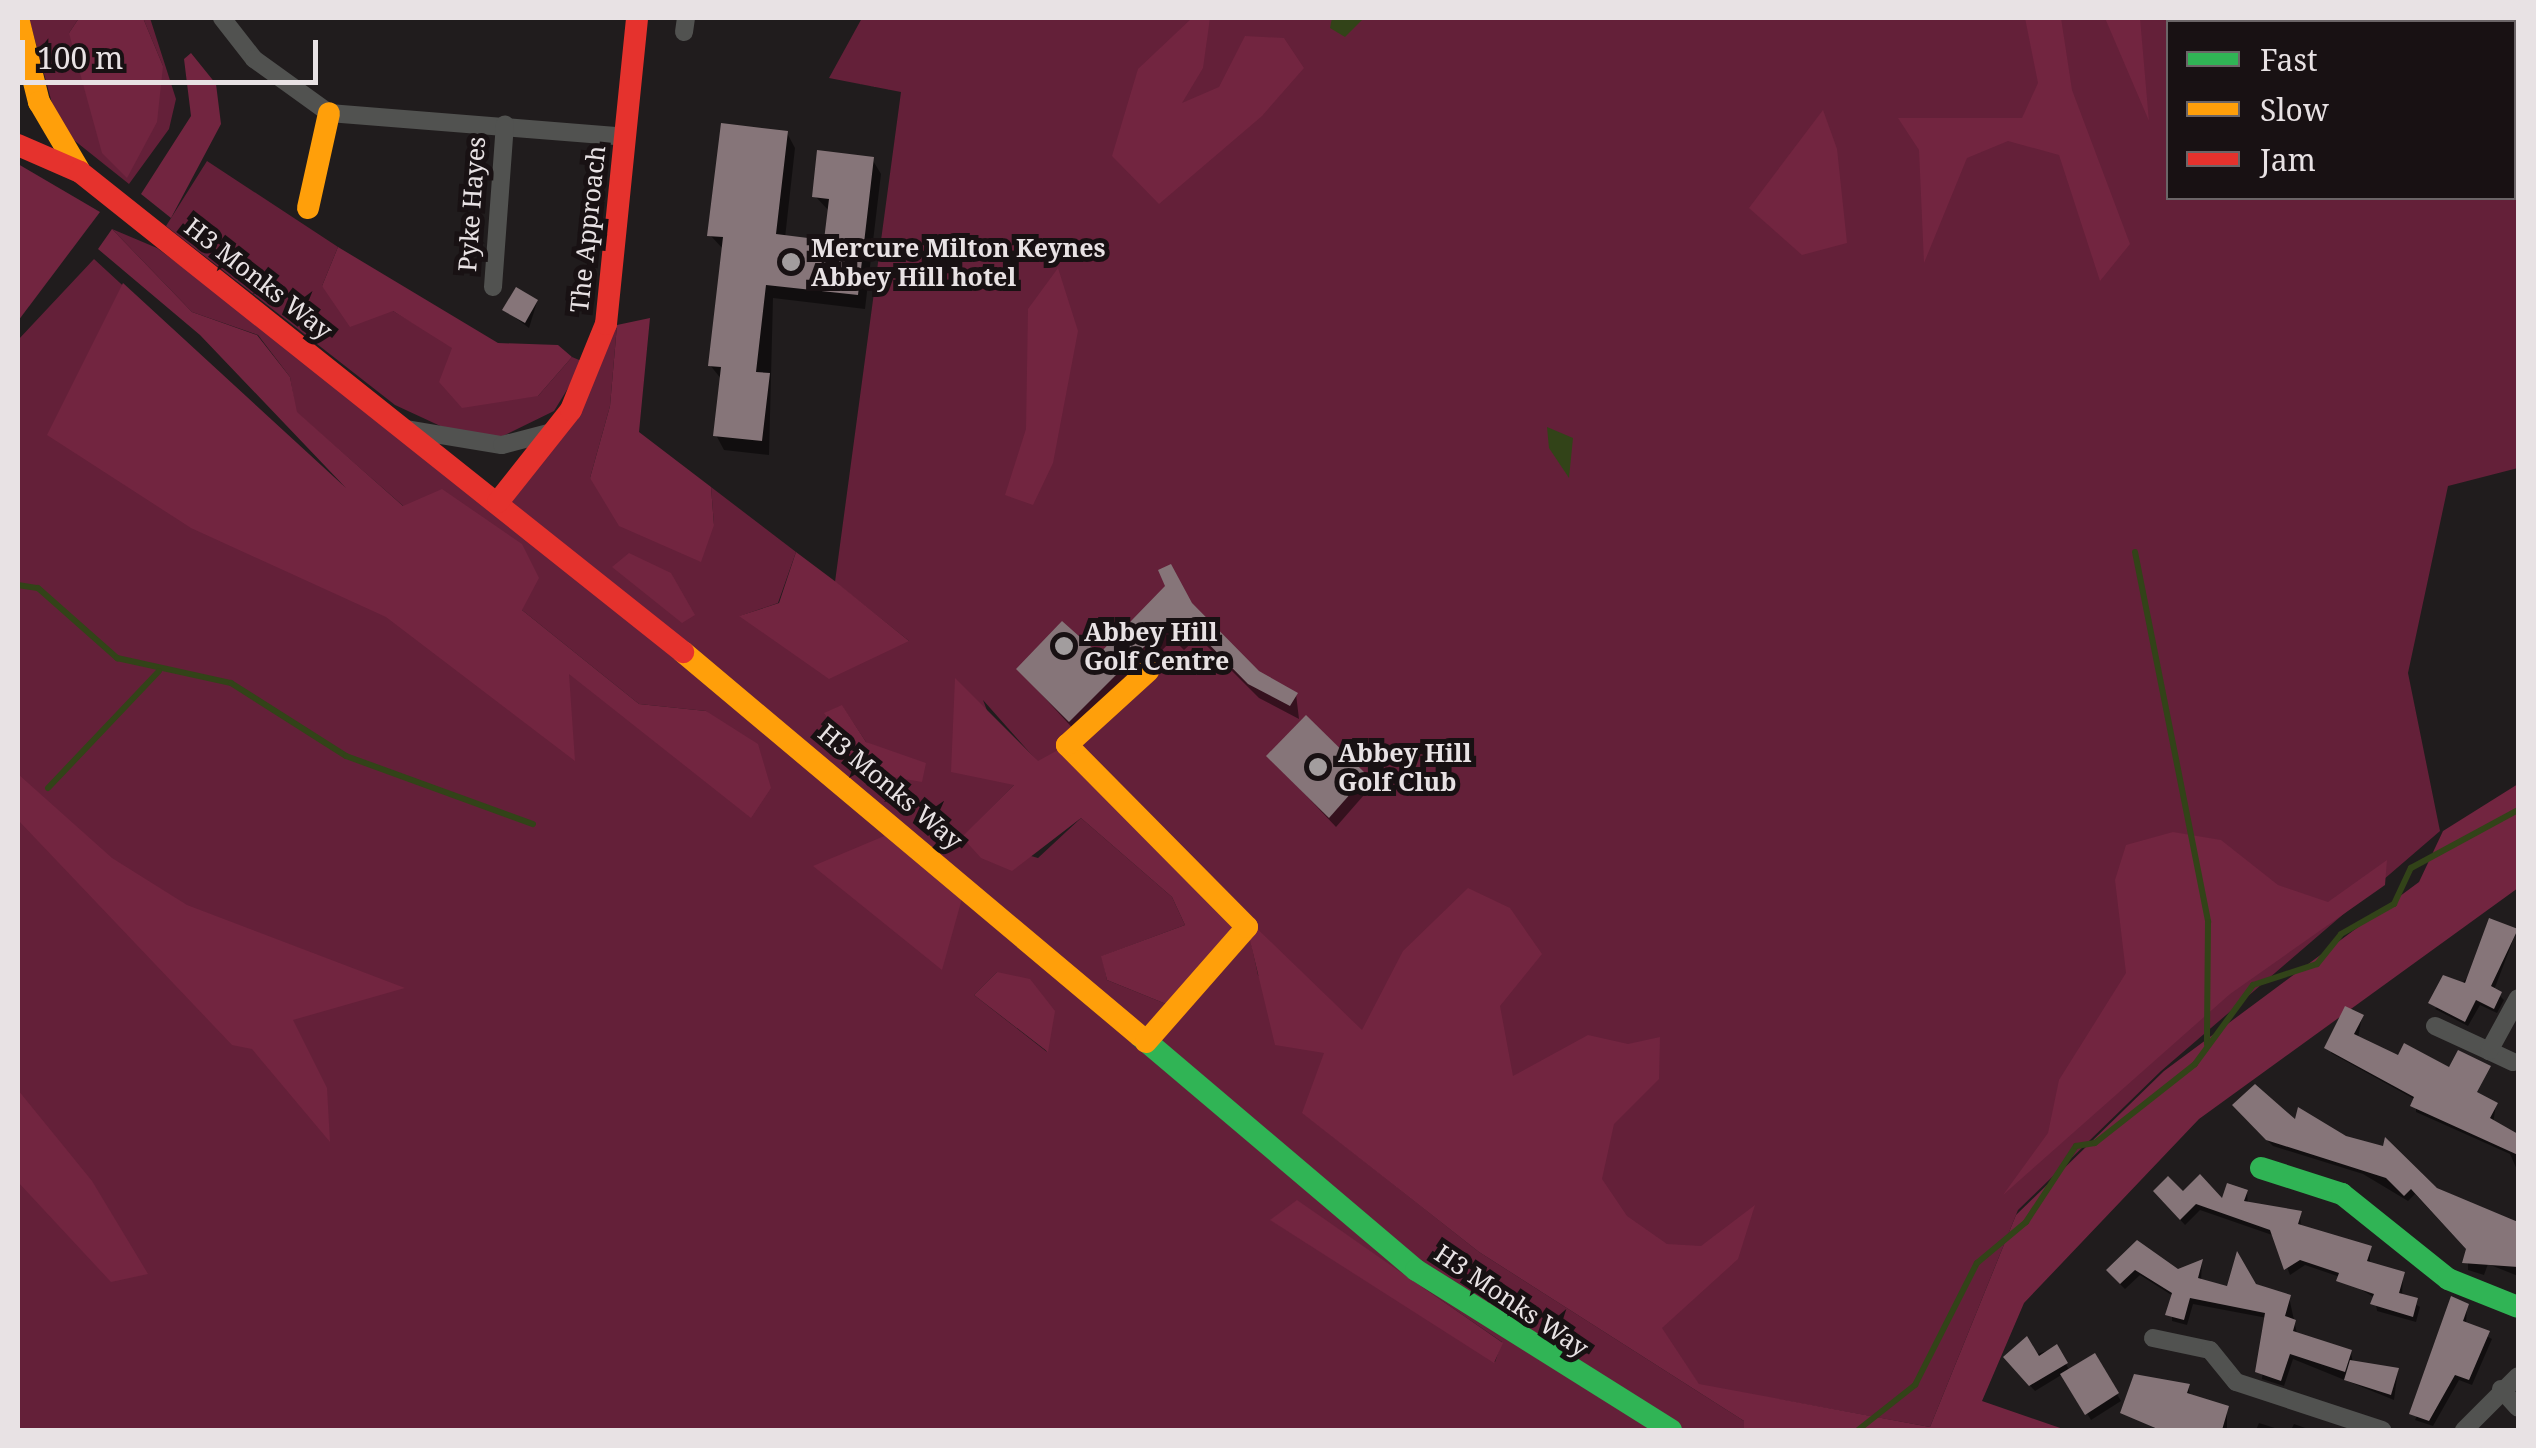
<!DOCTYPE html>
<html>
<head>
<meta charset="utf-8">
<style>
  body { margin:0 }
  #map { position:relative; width:2536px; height:1448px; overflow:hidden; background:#201c1d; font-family:"Noto Serif",serif }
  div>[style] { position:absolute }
  .green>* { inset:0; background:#642039 }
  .forest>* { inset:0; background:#722540 }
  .water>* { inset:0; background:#324318 }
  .shadow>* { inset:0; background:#0007 }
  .stream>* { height:6px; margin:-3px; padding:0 3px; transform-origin:3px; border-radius:3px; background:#324318 }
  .building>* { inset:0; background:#867579 }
  .street>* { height:18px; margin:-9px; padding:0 9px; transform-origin:9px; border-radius:9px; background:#515250 }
  .fast>* { height:22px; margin:-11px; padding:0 11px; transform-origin:11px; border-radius:11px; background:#30b455 }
  .slow>* { height:22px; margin:-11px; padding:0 11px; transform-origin:11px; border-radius:11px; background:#ff9f0a }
  .jam>* { height:22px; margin:-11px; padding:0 11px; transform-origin:11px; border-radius:11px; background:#e5322d }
  .dots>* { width:28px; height:28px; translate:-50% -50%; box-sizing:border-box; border:5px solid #181113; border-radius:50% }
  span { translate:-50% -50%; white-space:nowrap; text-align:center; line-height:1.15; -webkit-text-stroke:10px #181113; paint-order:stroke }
  .street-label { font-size:25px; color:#e8e2e4 }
  .poi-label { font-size:25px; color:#e8e2e4; font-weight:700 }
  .left { translate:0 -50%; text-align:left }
  .frame { position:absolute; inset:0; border:20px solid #e8e2e4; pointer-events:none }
  .legend { position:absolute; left:2166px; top:20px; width:350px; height:180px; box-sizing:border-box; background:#181113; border:2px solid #6b6567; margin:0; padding:12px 18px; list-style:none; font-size:30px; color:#e8e2e4 }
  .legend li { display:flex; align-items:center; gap:20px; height:50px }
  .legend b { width:50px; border:2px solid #6b6567 }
  .scale { position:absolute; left:20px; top:40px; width:298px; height:45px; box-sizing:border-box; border:5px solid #e8e2e4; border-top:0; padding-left:12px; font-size:30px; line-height:35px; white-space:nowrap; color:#e8e2e4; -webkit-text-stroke:8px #181113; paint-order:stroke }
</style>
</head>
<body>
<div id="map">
  <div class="green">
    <div style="clip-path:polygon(29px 18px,79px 18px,69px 33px,163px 66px,143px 18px,150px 18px,176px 99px,169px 129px,129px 184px,70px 137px,53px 107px)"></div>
    <div style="clip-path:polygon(evenodd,862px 18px,2463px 18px,2168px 22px,2168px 198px,2514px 198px,2514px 113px,2517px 119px,2518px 468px,2448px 486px,2408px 673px,2440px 831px,2161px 1071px,2018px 1210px,1930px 1427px,1699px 1385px,1661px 1328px,1248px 929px,1258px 975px,1325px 1053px,1303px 1113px,1479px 1252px,1744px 1421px,1744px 1430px,18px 1430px,18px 340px,94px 259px,375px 518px,751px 817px,706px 711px,639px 704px,522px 610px,296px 412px,290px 377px,258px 335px,192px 312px,112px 229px,157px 248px,498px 502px,617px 325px,610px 406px,590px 478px,714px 525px,711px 487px,796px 552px,778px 603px,740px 616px,909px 641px,835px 582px,901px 92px,829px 78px,862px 18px,983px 700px,1038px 762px,1247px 928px,1176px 1008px,1107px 980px,1102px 956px,1185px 925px,1172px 897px,1081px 818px,1038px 858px,963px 837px,1015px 784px,983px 700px,862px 18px,842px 706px,866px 742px,922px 781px,864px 772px,842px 706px,862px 18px,997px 972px,1047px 1052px,974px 995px,997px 972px,862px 18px,1297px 1201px,1502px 1342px,1495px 1362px,1271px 1220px,1297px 1201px)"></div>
    <div style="clip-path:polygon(207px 161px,338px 247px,322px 286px,393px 311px,538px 396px,572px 357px,584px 362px,554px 411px,501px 437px,462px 436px,395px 405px,166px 226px)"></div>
  </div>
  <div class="forest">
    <div style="clip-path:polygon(79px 18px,143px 18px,163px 66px,157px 122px,127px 178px,102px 153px,69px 33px)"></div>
    <div style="clip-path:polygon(1192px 18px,1210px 18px,1203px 68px,1182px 103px,1219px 87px,1245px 36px,1284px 38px,1304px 68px,1262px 116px,1159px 204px,1112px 156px,1138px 69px)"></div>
    <div style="clip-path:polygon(2025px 18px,2061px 18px,2072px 90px,2130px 244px,2100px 281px,2059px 155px,2008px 141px,1967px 158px,1924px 263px,1919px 150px,1898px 118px,2022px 118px,2038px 83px)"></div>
    <div style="clip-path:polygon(2105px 18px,2140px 18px,2149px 122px,2149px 121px)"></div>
    <div style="clip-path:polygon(191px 53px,216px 84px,221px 124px,171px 218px,141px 194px,191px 116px,184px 59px)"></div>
    <div style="clip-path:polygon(1823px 110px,1837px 149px,1847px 243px,1802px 255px,1749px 208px)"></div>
    <div style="clip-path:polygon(18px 164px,100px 212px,18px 321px)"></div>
    <div style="clip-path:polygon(112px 229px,192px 312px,257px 335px,290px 377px,297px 412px,403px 506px,442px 489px,522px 544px,539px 578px,522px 610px,639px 704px,706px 711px,758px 744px,771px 788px,751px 818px,569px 674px,575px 761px,386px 617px,191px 528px,47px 435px,123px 283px,346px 488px,200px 335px,98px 249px)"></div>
    <div style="clip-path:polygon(338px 247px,498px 343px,558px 345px,572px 357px,538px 396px,462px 408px,439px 382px,452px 348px,393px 311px,350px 327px,322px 286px)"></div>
    <div style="clip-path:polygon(1058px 268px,1078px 331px,1053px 463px,1033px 505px,1005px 495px,1026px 429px,1028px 309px)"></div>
    <div style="clip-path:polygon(650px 318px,639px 432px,711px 487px,714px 525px,701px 562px,619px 526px,590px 478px,610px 406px,617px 325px)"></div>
    <div style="clip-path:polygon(796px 552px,836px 582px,909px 641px,829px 679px,739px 616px,779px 603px)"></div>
    <div style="clip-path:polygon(629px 553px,671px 573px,695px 615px,682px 623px,612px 567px)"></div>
    <div style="clip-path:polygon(955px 678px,1038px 761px,1067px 745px,1362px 1030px,1403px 951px,1468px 888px,1510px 908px,1542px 954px,1500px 1006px,1513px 1076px,1588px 1035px,1628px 1044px,1660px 1037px,1659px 1079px,1614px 1124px,1602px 1179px,1627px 1216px,1667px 1244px,1701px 1246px,1755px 1205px,1738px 1259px,1662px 1328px,1699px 1384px,1930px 1427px,2016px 1215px,2164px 1071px,2419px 882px,2443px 831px,2518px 784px,2518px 888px,2199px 1119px,2024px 1303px,1982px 1401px,2066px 1430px,1744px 1430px,1744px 1421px,1479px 1252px,1302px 1113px,1324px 1053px,1275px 1045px,1247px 928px,1176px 1008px,1107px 980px,1101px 956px,1185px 925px,1172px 897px,1081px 818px,1012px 871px,981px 858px,962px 837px,1014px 785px,951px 772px)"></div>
    <div style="clip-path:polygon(842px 705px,866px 742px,926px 763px,922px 782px,864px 772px,824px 713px)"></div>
    <div style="clip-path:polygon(18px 774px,112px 858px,187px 905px,405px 988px,293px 1020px,327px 1088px,330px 1142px,252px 1049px,232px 1045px,18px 820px)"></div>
    <div style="clip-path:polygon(901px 829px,966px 884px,942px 970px,813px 866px)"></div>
    <div style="clip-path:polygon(2173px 832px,2221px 840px,2278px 885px,2328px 902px,2387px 860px,2385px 885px,2230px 994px,2003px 1195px,2048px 1133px,2059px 1080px,2126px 973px,2115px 880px,2126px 845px)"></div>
    <div style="clip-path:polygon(997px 972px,1030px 979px,1055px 1011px,1048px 1052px,974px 995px)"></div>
    <div style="clip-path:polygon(18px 1090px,92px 1181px,148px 1274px,111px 1282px,18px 1182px)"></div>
    <div style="clip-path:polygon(1297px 1200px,1503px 1343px,1494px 1363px,1270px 1220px)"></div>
  </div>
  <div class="water">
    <div style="clip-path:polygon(1332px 18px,1364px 18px,1345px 37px,1330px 28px)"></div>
    <div style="clip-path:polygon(1547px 427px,1573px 438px,1569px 478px,1549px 448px)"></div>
  </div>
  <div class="shadow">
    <div style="clip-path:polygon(787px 133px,795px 148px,785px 238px,827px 242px,830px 212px,815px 196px,872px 159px,881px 174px,865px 309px,773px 298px,769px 455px,724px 450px,716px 435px,722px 380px,710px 365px,724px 250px,710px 235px)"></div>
    <div style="clip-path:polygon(537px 302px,529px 328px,505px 310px)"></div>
    <div style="clip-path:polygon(1192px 607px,1258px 673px,1296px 694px,1299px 719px,1259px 698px,1198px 637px,1184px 650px,1173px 639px,1079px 735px,1019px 670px,1099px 658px)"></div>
    <div style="clip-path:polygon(1269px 756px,1365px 776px,1371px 787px,1336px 827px)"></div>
    <div style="clip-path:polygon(2517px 930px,2494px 990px,2504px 1000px,2497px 1013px,2480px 1005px,2468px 1026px,2435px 1009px)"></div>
    <div style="clip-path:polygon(2362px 1017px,2358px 1038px,2454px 1100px,2496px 1105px,2493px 1123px,2518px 1137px,2518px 1172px,2510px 1154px,2416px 1112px,2416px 1100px,2331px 1053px)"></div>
    <div style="clip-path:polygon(2239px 1112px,2296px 1123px,2516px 1224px,2518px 1276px,2488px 1264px,2484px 1275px,2468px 1270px,2468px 1251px,2415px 1194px,2408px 1201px,2363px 1174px,2273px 1146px)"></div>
    <div style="clip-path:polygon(2247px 1192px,2248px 1205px,2300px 1213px,2301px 1228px,2370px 1248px,2370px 1264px,2403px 1274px,2402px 1296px,2420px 1307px,2416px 1322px,2377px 1311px,2375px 1298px,2340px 1277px,2305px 1265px,2290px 1275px,2275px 1236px,2200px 1210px,2185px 1225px,2160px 1198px,2224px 1202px)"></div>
    <div style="clip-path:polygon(2138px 1243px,2178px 1272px,2202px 1262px,2201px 1281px,2289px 1297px,2297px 1334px,2351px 1352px,2353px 1364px,2398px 1370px,2394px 1400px,2293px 1359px,2284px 1386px,2262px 1379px,2267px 1318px,2193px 1304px,2187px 1325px,2172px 1321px,2173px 1296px,2140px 1275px,2125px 1289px,2113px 1277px)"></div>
    <div style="clip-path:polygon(2467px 1306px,2466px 1325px,2492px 1339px,2472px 1385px,2459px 1380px,2433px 1426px,2415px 1420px)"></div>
    <div style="clip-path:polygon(2056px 1348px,2070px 1371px,2094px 1356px,2121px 1401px,2091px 1420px,2063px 1374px,2035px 1391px,2009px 1363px)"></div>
    <div style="clip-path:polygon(2188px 1387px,2191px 1397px,2227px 1408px,2227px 1430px,2159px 1430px,2123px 1413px)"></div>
    <div style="clip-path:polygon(2259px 1423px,2281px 1430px,2256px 1430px)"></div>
    <div style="clip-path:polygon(2294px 1424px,2311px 1430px,2291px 1430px)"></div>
  </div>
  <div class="stream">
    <div style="left:2351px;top:18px;width:4px;rotate:76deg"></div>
    <div style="left:2135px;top:552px;width:377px;rotate:78.8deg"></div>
    <div style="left:2208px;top:922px;width:122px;rotate:90.5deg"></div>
    <div style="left:18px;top:585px;width:20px;rotate:9deg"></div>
    <div style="left:38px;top:588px;width:106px;rotate:41.5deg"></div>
    <div style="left:117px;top:658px;width:117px;rotate:12.4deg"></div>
    <div style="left:231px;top:683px;width:136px;rotate:32.4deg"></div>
    <div style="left:346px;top:756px;width:199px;rotate:20deg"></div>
    <div style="left:48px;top:788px;width:161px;rotate:-46.5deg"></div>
    <div style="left:1858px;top:1430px;width:73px;rotate:-38.3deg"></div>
    <div style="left:1915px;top:1385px;width:137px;rotate:-63.1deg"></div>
    <div style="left:1977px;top:1263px;width:64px;rotate:-39.9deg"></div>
    <div style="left:2026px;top:1222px;width:91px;rotate:-56.7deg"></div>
    <div style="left:2076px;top:1146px;width:19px;rotate:-9deg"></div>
    <div style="left:2095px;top:1143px;width:127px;rotate:-38.3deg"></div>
    <div style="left:2195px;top:1064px;width:98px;rotate:-53.7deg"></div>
    <div style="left:2253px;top:985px;width:67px;rotate:-18.2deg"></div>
    <div style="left:2317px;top:964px;width:38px;rotate:-51deg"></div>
    <div style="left:2341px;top:934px;width:61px;rotate:-29.5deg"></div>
    <div style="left:2394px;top:904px;width:40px;rotate:-65deg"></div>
    <div style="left:2411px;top:868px;width:122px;rotate:-28.5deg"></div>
  </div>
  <div class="building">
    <div style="clip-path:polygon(721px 123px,788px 131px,776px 234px,824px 240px,829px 199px,812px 197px,817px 150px,874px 157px,858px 295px,766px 285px,756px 372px,770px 373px,762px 441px,713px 436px,721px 367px,708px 366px,723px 237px,707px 236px)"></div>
    <div style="clip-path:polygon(516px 287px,538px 300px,525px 323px,502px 310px)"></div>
    <div style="clip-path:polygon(1171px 564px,1192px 603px,1259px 671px,1298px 693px,1290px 706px,1248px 684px,1189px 624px,1175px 637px,1164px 627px,1069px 722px,1016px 669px,1062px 621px,1099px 654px,1165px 586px,1158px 570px)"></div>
    <div style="clip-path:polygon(1306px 715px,1367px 775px,1329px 818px,1266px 756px)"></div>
    <div style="clip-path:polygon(2489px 918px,2518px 929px,2491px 986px,2502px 992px,2494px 1009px,2476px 1000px,2465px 1022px,2428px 1003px,2443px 975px,2465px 983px)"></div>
    <div style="clip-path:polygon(2345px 1006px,2364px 1015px,2354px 1034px,2398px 1055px,2404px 1043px,2449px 1067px,2458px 1050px,2491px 1066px,2477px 1092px,2498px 1103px,2490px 1118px,2518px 1134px,2518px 1155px,2410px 1106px,2414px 1097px,2324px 1048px)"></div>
    <div style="clip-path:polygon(2255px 1084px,2295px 1119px,2298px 1107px,2346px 1136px,2383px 1146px,2385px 1137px,2437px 1188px,2518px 1222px,2518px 1267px,2462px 1263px,2466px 1249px,2411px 1189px,2404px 1196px,2386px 1178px,2266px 1140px,2232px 1105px)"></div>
    <div style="clip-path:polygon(2200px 1174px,2222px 1198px,2227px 1183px,2248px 1190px,2244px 1201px,2302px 1211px,2298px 1224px,2372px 1246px,2367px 1261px,2405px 1272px,2399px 1293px,2418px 1298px,2413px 1317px,2370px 1304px,2374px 1294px,2336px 1281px,2339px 1273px,2300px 1260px,2284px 1270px,2270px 1230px,2196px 1204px,2180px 1220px,2153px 1191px,2168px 1176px,2183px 1191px)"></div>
    <div style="clip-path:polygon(2137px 1240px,2178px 1269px,2203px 1259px,2198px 1278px,2227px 1286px,2237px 1251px,2256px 1284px,2291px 1295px,2285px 1316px,2296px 1320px,2293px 1331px,2352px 1350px,2345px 1372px,2290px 1354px,2281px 1381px,2255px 1372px,2265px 1313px,2190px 1298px,2184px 1320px,2165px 1315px,2172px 1293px,2135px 1270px,2120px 1284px,2106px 1270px)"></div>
    <div style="clip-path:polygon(2451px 1296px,2469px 1304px,2463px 1321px,2490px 1331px,2469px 1380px,2455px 1375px,2429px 1421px,2409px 1414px)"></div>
    <div style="clip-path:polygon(2027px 1336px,2039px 1356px,2057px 1344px,2068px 1363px,2029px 1386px,2003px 1357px)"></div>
    <div style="clip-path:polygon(2095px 1353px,2119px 1393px,2085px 1415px,2060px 1374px)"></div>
    <div style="clip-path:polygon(2350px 1360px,2399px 1368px,2391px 1395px,2344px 1380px)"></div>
    <div style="clip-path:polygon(2134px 1374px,2190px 1384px,2187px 1393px,2229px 1406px,2222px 1430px,2160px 1430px,2120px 1413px)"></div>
  </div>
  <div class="street">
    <div style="left:222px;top:18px;width:52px;rotate:52deg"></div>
    <div style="left:254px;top:59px;width:92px;rotate:35.8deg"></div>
    <div style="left:329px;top:113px;width:297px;rotate:4.6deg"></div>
    <div style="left:2492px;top:18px;width:5px;rotate:53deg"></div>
    <div style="left:684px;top:32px;width:14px;rotate:-82deg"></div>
    <div style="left:2514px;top:63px;width:15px;rotate:74deg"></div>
    <div style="left:493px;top:287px;width:163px;rotate:-85.8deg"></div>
    <div style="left:405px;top:429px;width:98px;rotate:9.4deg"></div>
    <div style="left:502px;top:445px;width:52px;rotate:-14.6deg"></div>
    <div style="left:2435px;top:1026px;width:60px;rotate:24.8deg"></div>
    <div style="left:2513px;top:1062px;width:26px;rotate:-155deg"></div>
    <div style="left:2489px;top:1051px;width:60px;rotate:-61.3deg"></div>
    <div style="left:2153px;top:1338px;width:58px;rotate:11.9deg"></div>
    <div style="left:2210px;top:1350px;width:41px;rotate:50.9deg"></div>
    <div style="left:2236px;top:1382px;width:154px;rotate:18.2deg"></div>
    <div style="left:2501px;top:1389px;width:25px;rotate:48deg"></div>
    <div style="left:2464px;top:1430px;width:76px;rotate:-45deg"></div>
  </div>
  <div class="fast">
    <div style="left:1140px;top:1036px;width:362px;rotate:40.3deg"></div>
    <div style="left:1416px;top:1270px;width:301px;rotate:32.1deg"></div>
    <div style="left:2261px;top:1168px;width:85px;rotate:17.8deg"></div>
    <div style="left:2342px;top:1194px;width:136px;rotate:38.7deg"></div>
    <div style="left:2448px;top:1279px;width:75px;rotate:21.8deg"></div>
  </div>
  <div class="slow">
    <div style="left:18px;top:18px;width:87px;rotate:76deg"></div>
    <div style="left:39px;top:102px;width:79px;rotate:59.5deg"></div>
    <div style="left:308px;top:208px;width:97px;rotate:-77.5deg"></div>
    <div style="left:683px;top:652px;width:597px;rotate:40.04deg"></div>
    <div style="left:1146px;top:1042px;width:153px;rotate:-48.7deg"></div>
    <div style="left:1247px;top:927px;width:256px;rotate:-134.7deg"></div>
    <div style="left:1067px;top:745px;width:110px;rotate:-42.4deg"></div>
  </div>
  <div class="jam">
    <div style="left:18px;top:145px;width:68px;rotate:23.5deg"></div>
    <div style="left:80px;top:172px;width:771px;rotate:38.52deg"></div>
    <div style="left:498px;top:502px;width:117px;rotate:-51.6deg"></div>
    <div style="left:571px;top:410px;width:93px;rotate:-67.9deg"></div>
    <div style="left:606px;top:324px;width:308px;rotate:-84.2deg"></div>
  </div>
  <div class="dots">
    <div style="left:791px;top:262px;background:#a29d9e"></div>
    <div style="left:1064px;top:646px;background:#a29d9e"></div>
    <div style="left:1318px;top:767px;background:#a29d9e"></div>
  </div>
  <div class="street-label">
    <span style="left:471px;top:204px;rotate:-86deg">Pyke Hayes</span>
    <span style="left:587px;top:229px;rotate:-84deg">The Approach</span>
    <span style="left:259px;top:278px;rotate:38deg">H3 Monks Way</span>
    <span style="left:891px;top:786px;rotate:40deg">H3 Monks Way</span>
    <span style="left:1512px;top:1300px;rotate:34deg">H3 Monks Way</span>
  </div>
  <div class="poi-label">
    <span class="left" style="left:811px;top:262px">Mercure Milton Keynes<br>Abbey Hill hotel</span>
    <span class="left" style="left:1084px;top:646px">Abbey Hill<br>Golf Centre</span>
    <span class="left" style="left:1338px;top:767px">Abbey Hill<br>Golf Club</span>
  </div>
  <div class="frame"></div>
  <ul class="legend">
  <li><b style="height:12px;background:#30b455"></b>Fast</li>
  <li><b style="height:12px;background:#ff9f0a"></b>Slow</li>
  <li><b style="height:12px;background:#e5322d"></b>Jam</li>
  </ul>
  <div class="scale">100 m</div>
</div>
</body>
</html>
